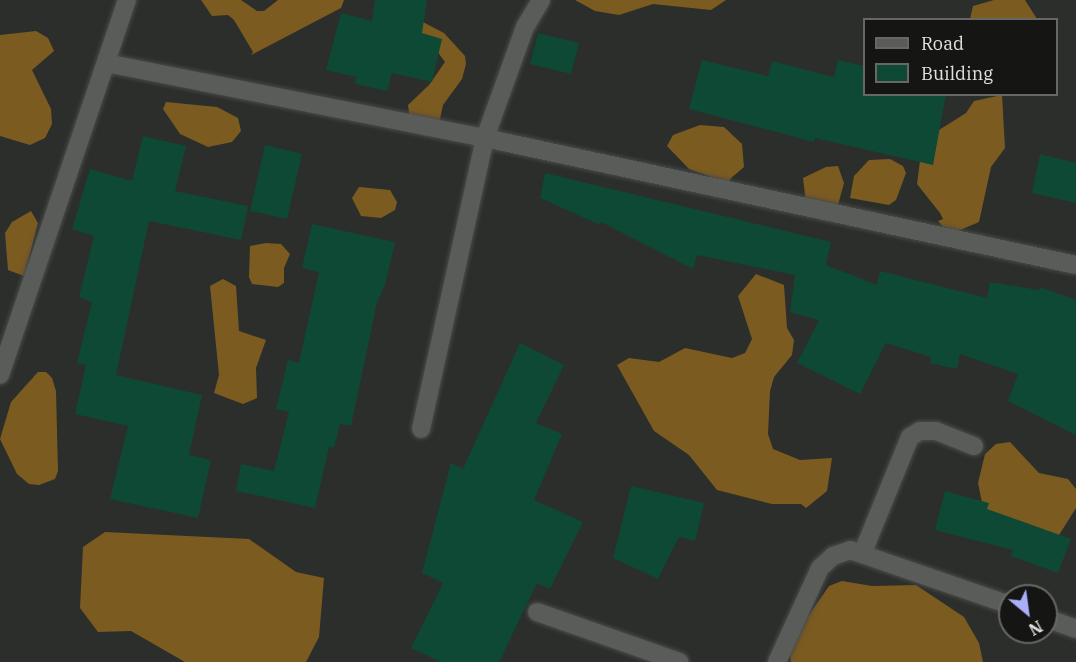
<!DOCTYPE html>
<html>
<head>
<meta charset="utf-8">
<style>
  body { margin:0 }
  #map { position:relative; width:1076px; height:662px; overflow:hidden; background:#2b2e2a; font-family:"IBM Plex Serif",serif }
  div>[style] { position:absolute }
  .forest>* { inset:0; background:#7c5b21 }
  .building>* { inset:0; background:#0e4935 }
  .roads { filter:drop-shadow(0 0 2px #494b48) drop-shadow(0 0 2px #494b48) }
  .lane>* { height:18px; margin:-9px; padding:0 9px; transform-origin:9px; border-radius:9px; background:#595c58 }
  .street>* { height:18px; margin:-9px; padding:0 9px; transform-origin:9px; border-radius:9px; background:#595c58 }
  span { translate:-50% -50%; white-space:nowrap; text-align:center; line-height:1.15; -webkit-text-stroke:6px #151614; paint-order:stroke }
  .legend { position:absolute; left:863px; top:18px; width:195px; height:78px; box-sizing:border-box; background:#151614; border:2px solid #676866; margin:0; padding:8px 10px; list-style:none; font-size:18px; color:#e1e2e0 }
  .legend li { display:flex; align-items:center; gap:12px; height:30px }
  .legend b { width:30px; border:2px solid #676866 }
  .north { position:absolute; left:998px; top:584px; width:60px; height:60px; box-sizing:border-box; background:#151614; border:2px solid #676866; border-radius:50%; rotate:151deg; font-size:16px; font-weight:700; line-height:24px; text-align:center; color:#e1e2e0 }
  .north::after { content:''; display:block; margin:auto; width:21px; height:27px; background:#abaffb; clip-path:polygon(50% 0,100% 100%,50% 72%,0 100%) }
</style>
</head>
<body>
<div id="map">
  <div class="forest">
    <div style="clip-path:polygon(201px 0,241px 0,257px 11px,264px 11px,278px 0,344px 0,341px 8px,251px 55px,253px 52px,234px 20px,228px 15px,212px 16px)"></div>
    <div style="clip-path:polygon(575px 0,726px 0,711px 10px,653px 4px,619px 15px,595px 11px)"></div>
    <div style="clip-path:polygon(994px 0,1025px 0,1037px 19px,970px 19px,973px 6px)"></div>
    <div style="clip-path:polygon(417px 19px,444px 33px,465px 56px,466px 64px,462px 79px,443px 105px,438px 128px,424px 136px,411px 129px,408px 105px,429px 85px,445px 62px,432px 44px,410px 39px)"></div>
    <div style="clip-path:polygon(36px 31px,48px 38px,54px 51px,32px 70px,51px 109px,52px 124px,45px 138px,30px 145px,0 136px,0 35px)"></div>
    <div style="clip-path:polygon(1002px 95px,1005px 148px,991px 167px,979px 222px,958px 231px,943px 227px,938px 221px,943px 219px,940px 213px,917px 184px,920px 161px,939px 130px,966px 113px,974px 101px)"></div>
    <div style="clip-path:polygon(166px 102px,217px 107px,238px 118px,241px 131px,232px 142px,208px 147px,180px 134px,163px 109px)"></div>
    <div style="clip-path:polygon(700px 125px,724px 127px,742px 144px,744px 167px,730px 179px,731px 184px,689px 169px,667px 146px,673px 135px)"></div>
    <div style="clip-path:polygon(890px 159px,903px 166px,906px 173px,896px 200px,889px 205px,850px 198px,854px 176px,869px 160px)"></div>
    <div style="clip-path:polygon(838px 166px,844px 183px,838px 205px,806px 203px,803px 178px,826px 167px)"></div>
    <div style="clip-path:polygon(359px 187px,390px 190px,397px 202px,395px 210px,381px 218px,361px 216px,352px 198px)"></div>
    <div style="clip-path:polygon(31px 211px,38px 223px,24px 276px,8px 270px,5px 233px,12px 222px)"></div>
    <div style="clip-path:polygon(266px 243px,281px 244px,290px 254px,284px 268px,284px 283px,278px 287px,252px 284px,249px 277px,250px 246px)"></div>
    <div style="clip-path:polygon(756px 274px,784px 285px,787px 328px,794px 340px,792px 355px,774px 377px,770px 391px,768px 434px,773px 449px,800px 460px,832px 458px,827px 491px,806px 508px,801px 504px,772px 504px,717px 490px,689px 455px,654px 431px,617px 365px,629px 358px,659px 362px,685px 348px,732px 358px,745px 353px,752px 339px,738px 296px)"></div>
    <div style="clip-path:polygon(223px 279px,236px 286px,239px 331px,266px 340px,256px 368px,257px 398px,243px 404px,214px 393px,219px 375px,210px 286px)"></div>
    <div style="clip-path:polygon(38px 372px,46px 372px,52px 378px,56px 391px,58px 471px,55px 479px,39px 485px,29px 484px,17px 474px,0 439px,11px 402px)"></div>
    <div style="clip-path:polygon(1010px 442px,1039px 473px,1068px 479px,1076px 489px,1076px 508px,1059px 535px,999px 544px,987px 527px,978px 483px,985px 454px,996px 444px)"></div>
    <div style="clip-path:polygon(105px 532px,249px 539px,296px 572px,324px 578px,319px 637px,306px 662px,185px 662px,131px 631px,98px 632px,80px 608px,83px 547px)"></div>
    <div style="clip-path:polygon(842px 581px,872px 586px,916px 585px,964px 617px,979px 643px,983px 662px,791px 662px,789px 649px,795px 635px,829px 586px)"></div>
  </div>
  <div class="building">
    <div style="clip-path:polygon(375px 0,427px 0,422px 33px,442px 39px,432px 82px,392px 73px,387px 91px,355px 84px,356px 77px,326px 70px,341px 13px,372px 21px)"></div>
    <div style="clip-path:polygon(538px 33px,579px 43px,571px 74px,530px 64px)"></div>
    <div style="clip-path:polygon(702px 60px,768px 76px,772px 61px,834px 77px,838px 60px,864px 66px,864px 94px,946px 94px,933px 165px,815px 138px,814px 142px,689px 109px)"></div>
    <div style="clip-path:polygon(143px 136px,186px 146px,175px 191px,248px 206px,241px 240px,149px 221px,116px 375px,202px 395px,189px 455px,211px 460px,198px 518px,110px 499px,128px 426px,75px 414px,86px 365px,77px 363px,92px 302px,79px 297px,94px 236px,72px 229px,90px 169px,132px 181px)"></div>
    <div style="clip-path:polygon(265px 145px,302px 154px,287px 219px,250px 211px)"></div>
    <div style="clip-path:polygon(1040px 154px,1076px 163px,1076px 203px,1032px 193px)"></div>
    <div style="clip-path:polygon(545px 173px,831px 242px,826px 265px,877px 285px,880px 271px,987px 298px,990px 282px,1039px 290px,1040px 287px,1076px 300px,1076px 435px,1008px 401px,1018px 374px,960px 354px,957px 369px,930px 363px,931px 357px,886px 343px,860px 394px,797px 363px,819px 320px,790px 312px,795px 275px,697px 255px,693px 269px,601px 222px,600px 225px,540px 198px)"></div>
    <div style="clip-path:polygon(312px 224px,395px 242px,385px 285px,377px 302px,351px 426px,340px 424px,334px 448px,329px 447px,315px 508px,236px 491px,241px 464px,274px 471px,289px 412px,276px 409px,288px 360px,299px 363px,319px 272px,302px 268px)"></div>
    <div style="clip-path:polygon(520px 343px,564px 365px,536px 423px,562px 434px,534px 500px,583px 522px,550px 589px,537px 583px,499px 662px,441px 662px,411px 648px,443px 583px,422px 573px,451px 463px,463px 469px)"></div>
    <div style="clip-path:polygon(631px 486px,704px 503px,695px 541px,679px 537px,658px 579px,613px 558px)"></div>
    <div style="clip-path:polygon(945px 491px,989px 503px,987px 509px,1071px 539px,1058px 573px,1011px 556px,1013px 550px,935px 530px)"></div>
  </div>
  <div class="roads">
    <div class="lane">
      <div style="left:863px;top:552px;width:124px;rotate:-67.8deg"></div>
      <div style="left:910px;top:437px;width:12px;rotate:-31deg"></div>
      <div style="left:920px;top:431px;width:16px"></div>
      <div style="left:936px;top:431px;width:41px;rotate:21.5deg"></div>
      <div style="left:537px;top:612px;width:151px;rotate:19.3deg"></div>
      <div style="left:1046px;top:618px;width:32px;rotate:20deg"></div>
      <div style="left:777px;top:662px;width:103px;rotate:-65.4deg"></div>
      <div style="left:820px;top:568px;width:18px;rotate:-43deg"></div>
      <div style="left:833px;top:556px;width:18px;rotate:-19deg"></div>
      <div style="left:850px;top:550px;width:169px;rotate:19deg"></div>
    </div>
    <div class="street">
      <div style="left:106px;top:63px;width:386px;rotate:11.2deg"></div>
      <div style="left:485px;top:138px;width:604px;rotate:12.13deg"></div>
      <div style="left:0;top:375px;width:396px;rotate:-71.3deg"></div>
      <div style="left:421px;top:429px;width:298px;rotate:-77.6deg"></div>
      <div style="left:485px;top:138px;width:118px;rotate:-70.2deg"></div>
      <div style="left:525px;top:27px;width:31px;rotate:-59deg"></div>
    </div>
  </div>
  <ul class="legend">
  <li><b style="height:8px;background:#595c58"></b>Road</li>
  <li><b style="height:16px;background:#0e4935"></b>Building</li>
  </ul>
  <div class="north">N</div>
</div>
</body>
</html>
